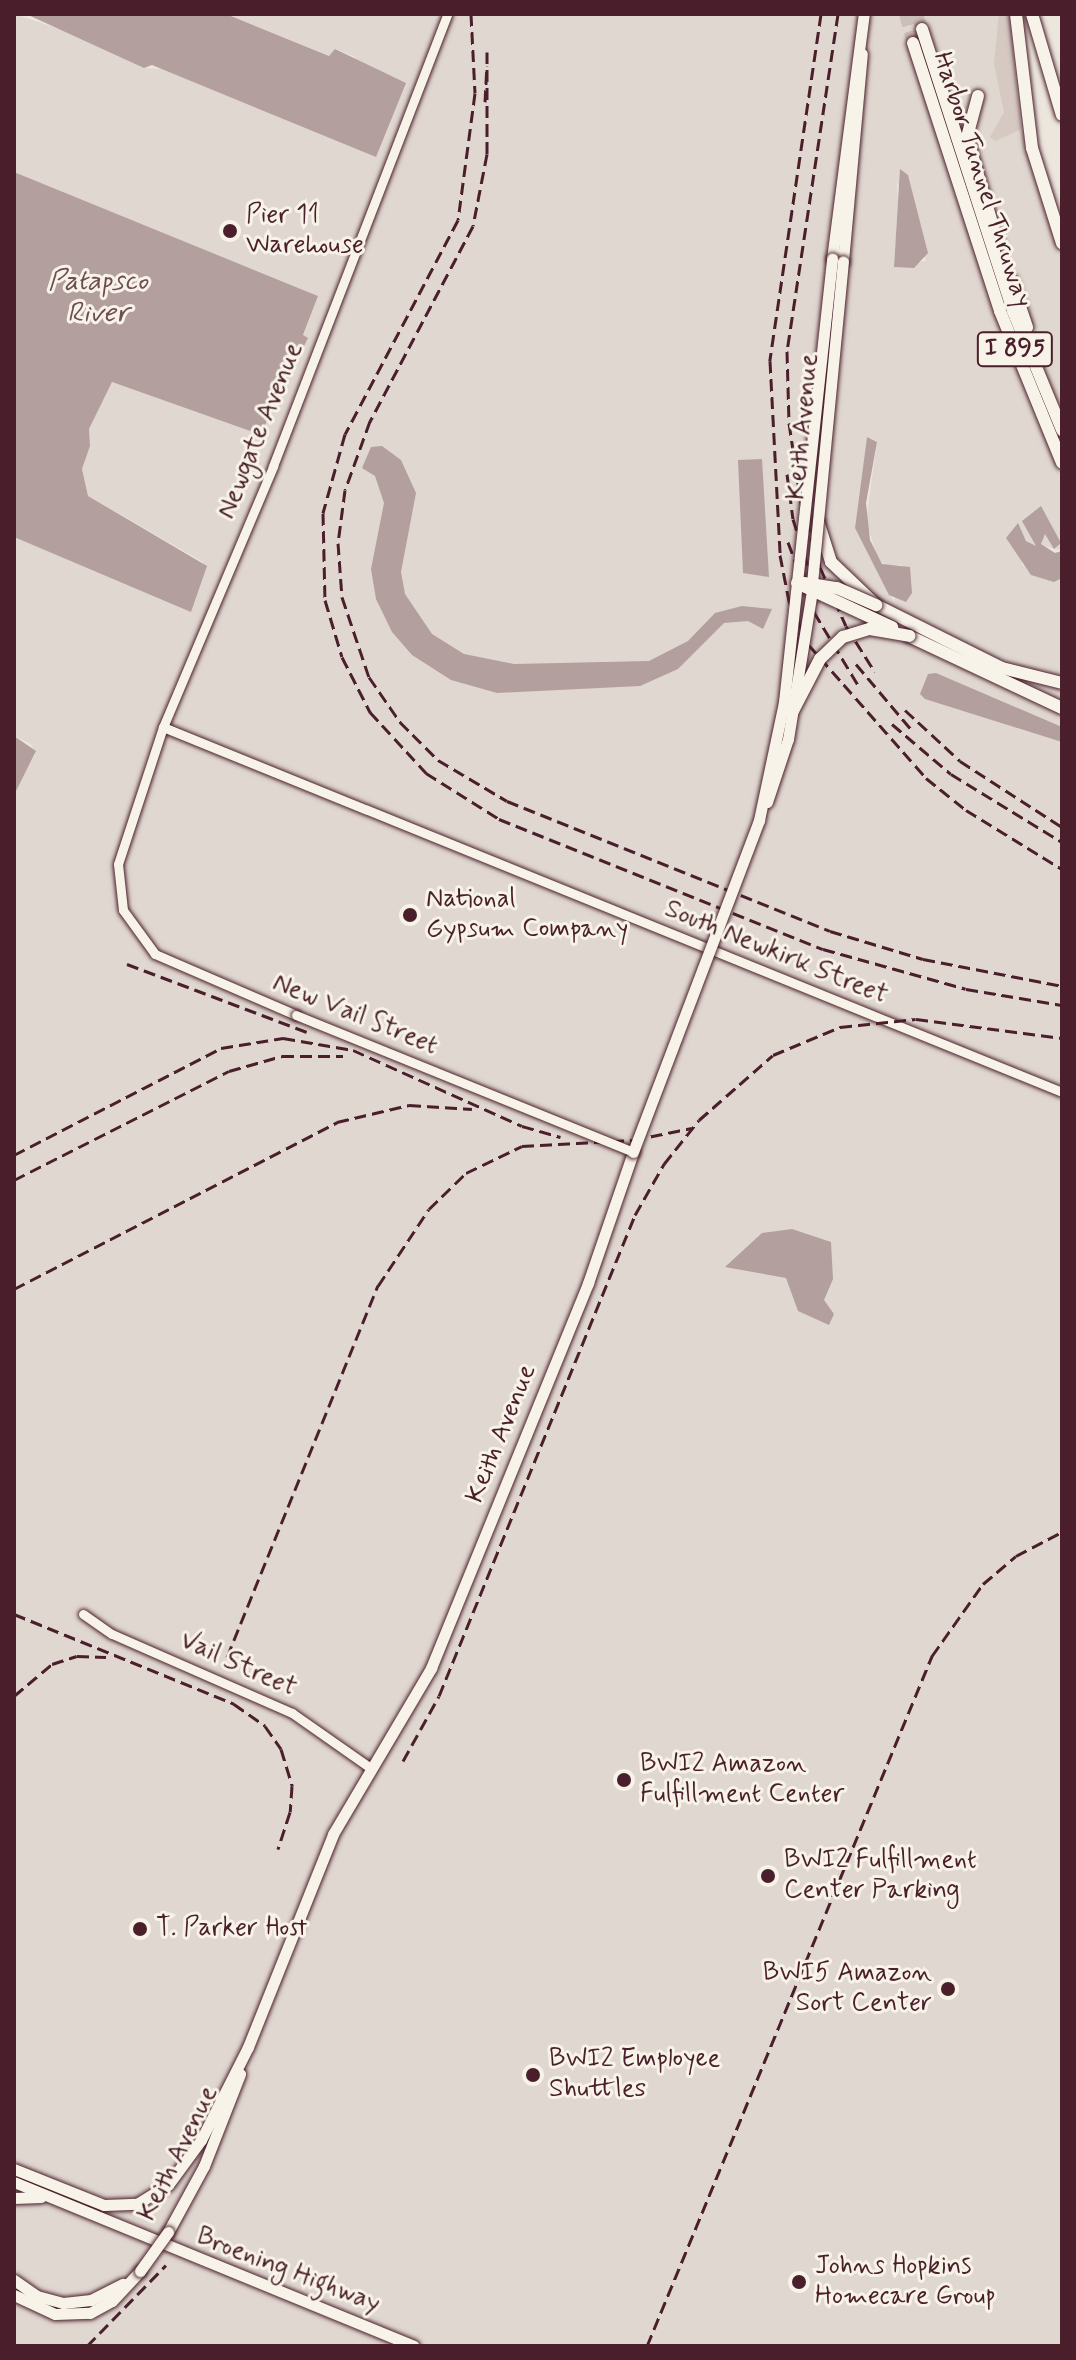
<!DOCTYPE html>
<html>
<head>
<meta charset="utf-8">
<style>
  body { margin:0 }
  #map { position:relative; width:1076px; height:2360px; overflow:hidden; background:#ece6dd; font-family:Mynerve,sans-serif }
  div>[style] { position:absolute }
  .built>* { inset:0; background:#e0d7d0 }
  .green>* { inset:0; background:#d5c9c2 }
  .water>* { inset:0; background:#b39f9d }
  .highway-tunnel>* { height:12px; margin-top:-6px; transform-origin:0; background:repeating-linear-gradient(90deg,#ccbeb9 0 12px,transparent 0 18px) }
  .roads { filter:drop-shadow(0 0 2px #4a1f2b) drop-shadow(0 0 2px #4a1f2b) }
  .minor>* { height:9px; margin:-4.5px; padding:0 4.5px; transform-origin:4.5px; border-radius:4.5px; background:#f7f3e8 }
  .major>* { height:11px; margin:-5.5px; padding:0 5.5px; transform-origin:5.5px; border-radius:5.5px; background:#f7f3e8 }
  .highway>* { height:12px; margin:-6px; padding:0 6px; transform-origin:6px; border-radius:6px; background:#f7f3e8 }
  .rail>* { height:3px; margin-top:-1.5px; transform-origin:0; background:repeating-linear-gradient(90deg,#4a1f2b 0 12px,transparent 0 18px) }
  .bridges { filter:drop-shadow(0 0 2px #4a1f2b) drop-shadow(0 0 2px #4a1f2b) }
  .minor-bridge>* { height:9px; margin:-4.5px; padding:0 4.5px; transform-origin:4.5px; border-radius:4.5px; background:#f7f3e8 }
  .major-bridge>* { height:11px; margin:-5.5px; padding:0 5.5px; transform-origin:5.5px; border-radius:5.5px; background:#f7f3e8 }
  .highway-bridge>* { height:12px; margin:-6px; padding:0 6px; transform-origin:6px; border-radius:6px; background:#f7f3e8 }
  .dots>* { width:22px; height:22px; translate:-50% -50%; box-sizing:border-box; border:4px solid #f7f3e8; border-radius:50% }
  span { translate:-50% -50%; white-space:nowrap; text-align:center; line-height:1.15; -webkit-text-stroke:6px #f7f3e8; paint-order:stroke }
  .shield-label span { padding:2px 6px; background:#f7f3e8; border:2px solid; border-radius:6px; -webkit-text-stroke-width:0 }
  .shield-label { font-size:24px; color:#4a1f2b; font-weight:700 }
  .street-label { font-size:26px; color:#4a1f2b }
  .poi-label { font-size:26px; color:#4a1f2b }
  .left { translate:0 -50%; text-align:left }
  .right { translate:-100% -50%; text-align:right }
  .water-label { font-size:28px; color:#6f4c53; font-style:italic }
  .frame { position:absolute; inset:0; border:16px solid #4a1f2b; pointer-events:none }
</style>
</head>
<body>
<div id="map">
  <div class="built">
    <div style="clip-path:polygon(evenodd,14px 14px,72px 33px,144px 68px,405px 83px,356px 63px,355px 57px,336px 49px,330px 56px,226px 14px,1009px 14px,1021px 129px,1062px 255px,1062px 551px,1041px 545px,1045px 533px,1058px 538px,1049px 527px,1022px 521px,1037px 546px,1031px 547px,1020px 531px,1009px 544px,1018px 550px,1023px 566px,1062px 578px,1062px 2346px,14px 2346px,14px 790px,35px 755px,31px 744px,14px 736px,14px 537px,191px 611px,203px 562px,88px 496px,82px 469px,90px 446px,89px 429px,112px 382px,253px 432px,274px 406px,307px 338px,303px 336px,318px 296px,14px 172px,14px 14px,897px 181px,926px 261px,894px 266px,898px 202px,897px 181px,14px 14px,867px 437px,877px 442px,866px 521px,878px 559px,886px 565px,902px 565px,894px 602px,855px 528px,867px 437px)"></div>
  </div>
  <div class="green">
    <div style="clip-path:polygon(999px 14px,1009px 14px,1021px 129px,995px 141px,990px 137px,1004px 112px,994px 64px)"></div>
  </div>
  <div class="water">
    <div style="clip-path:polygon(26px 14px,226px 14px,329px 56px,335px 49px,406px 83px,376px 157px,152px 65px,144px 68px)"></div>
    <div style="clip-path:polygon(900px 169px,908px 175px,928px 253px,914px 268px,894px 267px)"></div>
    <div style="clip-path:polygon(14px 172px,318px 296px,303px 335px,308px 338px,265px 425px,253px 432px,112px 382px,89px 429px,90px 446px,82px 469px,88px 496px,207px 566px,191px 612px,14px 537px)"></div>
    <div style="clip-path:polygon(867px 437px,877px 442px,866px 503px,870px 540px,882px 564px,910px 567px,912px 593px,906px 602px,889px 595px,855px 528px)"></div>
    <div style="clip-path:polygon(382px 446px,401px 460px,416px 493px,401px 572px,405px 594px,432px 634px,464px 654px,514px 664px,649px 661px,688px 641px,715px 613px,742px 606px,772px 609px,763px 629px,748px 621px,724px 623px,678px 669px,640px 686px,497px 693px,451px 680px,412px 655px,392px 632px,376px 599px,371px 569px,384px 503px,375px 476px,362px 468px,371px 447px)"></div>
    <div style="clip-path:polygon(762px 459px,769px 577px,743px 573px,738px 460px)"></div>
    <div style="clip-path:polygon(1041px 506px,1061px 543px,1054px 549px,1045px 534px,1041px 544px,1055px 553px,1062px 551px,1062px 578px,1054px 582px,1031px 575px,1006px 538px,1018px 523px,1026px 541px,1036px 546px,1022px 521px)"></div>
    <div style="clip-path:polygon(936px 673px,1062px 727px,1062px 742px,925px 699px,920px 694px,928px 674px)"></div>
    <div style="clip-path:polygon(14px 736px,36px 751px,16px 791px,14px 790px)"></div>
    <div style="clip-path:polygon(792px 1229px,831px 1242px,833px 1279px,824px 1300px,834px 1314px,829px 1325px,798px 1311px,786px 1278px,725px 1267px,762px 1233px)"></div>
  </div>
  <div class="highway-tunnel">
    <div style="left:905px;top:14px;width:30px;rotate:75deg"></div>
    <div style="left:917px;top:14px;width:16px;rotate:72deg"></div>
  </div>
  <div class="roads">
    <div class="minor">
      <div style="left:163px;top:727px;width:970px;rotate:22.1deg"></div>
      <div style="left:296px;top:1015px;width:154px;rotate:-156.6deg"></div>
      <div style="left:155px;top:954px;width:54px;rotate:-126deg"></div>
      <div style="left:123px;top:910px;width:46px;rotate:-96.2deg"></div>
      <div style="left:118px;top:864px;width:144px;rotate:-71.8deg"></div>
      <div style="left:163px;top:727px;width:283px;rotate:-67.1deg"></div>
      <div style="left:273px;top:466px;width:484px;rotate:-68.9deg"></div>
      <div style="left:83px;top:1614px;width:35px;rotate:35deg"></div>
      <div style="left:112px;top:1634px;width:197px;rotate:23.7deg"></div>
      <div style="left:292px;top:1713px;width:94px;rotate:35deg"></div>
    </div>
    <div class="major">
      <div style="left:832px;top:259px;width:247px;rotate:-82.6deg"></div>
      <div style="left:843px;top:261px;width:208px;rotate:-84.8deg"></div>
      <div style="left:14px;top:2169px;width:97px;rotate:21.8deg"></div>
      <div style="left:104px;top:2205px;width:33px;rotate:-2deg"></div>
      <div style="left:137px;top:2204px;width:36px;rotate:-32deg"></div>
      <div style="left:168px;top:2185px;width:56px;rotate:-53.7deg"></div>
      <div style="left:201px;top:2140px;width:104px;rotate:-63.2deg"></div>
      <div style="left:248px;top:2047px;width:229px;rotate:-68.2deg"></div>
      <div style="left:333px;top:1834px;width:193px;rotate:-59.4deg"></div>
      <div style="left:431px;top:1668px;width:416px;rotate:-67.8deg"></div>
      <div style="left:588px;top:1283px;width:139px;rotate:-71deg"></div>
      <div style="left:14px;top:2182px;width:432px;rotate:22.3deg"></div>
      <div style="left:14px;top:2198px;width:27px;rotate:-2deg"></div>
      <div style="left:168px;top:2232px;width:75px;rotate:-61.4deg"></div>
      <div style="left:204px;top:2166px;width:99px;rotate:-68.6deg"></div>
      <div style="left:14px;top:2280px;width:28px;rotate:35deg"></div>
      <div style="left:37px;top:2296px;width:27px;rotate:15deg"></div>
      <div style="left:63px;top:2303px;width:28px;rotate:-6deg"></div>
      <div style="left:91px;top:2300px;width:36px;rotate:-27deg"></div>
      <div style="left:14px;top:2295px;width:45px;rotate:24.9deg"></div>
      <div style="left:55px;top:2314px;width:35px;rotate:-2deg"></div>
      <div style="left:90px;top:2313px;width:25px;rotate:-29deg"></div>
      <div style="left:112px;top:2301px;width:41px;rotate:-47deg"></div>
    </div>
    <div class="highway">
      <div style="left:1016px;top:14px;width:135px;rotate:83.2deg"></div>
      <div style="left:1032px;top:148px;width:100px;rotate:72.5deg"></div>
      <div style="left:1032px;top:14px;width:105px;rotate:73.5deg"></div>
      <div style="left:922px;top:29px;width:296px;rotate:72.1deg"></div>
      <div style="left:1013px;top:311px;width:129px;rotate:67.6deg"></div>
      <div style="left:913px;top:43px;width:282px;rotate:72deg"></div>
      <div style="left:1000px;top:311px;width:164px;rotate:67.8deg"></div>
      <div style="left:978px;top:96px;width:42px;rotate:105deg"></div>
      <div style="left:967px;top:137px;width:111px;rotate:73.8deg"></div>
      <div style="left:1011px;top:280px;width:50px;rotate:71.2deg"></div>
      <div style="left:818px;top:521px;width:43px;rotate:72.4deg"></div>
      <div style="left:831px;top:562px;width:62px;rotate:43.7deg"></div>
      <div style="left:876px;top:605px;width:141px;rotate:26.6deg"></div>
      <div style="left:1002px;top:668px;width:62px;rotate:14deg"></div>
      <div style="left:909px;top:636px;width:169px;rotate:25.2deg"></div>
    </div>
  </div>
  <div class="rail">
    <div style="left:471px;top:14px;width:79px;rotate:87.1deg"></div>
    <div style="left:475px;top:93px;width:128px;rotate:97.6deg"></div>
    <div style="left:458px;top:220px;width:242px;rotate:117.8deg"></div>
    <div style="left:345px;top:434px;width:82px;rotate:105.6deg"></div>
    <div style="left:323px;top:513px;width:87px;rotate:88.7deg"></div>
    <div style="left:325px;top:600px;width:59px;rotate:73.4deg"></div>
    <div style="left:342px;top:657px;width:62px;rotate:63deg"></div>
    <div style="left:370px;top:712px;width:83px;rotate:47.4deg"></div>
    <div style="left:426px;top:773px;width:86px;rotate:32.2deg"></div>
    <div style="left:499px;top:819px;width:349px;rotate:21.9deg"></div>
    <div style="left:823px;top:949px;width:148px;rotate:15.6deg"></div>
    <div style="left:966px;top:989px;width:97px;rotate:9.5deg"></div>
    <div style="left:821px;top:14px;width:351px;rotate:98.4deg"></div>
    <div style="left:770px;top:361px;width:194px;rotate:87deg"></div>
    <div style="left:780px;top:555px;width:47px;rotate:78.9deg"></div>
    <div style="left:789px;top:601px;width:47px;rotate:66.2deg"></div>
    <div style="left:808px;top:644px;width:179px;rotate:48.6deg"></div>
    <div style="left:926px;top:778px;width:51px;rotate:38.7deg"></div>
    <div style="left:966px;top:810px;width:113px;rotate:31.6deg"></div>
    <div style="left:838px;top:14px;width:341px;rotate:98.6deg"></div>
    <div style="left:787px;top:351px;width:72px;rotate:88.4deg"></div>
    <div style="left:789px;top:423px;width:81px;rotate:81.5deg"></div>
    <div style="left:801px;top:503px;width:67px;rotate:73.5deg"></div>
    <div style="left:820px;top:567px;width:64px;rotate:66.2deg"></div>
    <div style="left:846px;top:626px;width:54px;rotate:57.8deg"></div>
    <div style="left:487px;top:52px;width:102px;rotate:90deg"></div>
    <div style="left:487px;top:154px;width:73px;rotate:101deg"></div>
    <div style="left:473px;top:226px;width:221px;rotate:117.8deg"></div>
    <div style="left:370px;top:421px;width:73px;rotate:109.9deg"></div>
    <div style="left:345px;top:490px;width:53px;rotate:97.5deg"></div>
    <div style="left:338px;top:543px;width:54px;rotate:85.8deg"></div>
    <div style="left:342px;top:597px;width:84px;rotate:71.4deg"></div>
    <div style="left:369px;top:677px;width:55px;rotate:55.4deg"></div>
    <div style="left:400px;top:722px;width:54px;rotate:45deg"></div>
    <div style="left:438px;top:760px;width:80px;rotate:30.7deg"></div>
    <div style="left:507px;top:801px;width:348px;rotate:21.9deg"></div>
    <div style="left:830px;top:931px;width:97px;rotate:16.8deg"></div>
    <div style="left:923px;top:959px;width:142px;rotate:11deg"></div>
    <div style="left:485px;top:102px;width:36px;rotate:-87deg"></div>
    <div style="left:787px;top:474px;width:45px;rotate:82.4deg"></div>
    <div style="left:793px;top:519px;width:66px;rotate:72.4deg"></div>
    <div style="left:788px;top:542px;width:75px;rotate:69.6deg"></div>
    <div style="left:814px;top:612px;width:85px;rotate:58.9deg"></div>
    <div style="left:856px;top:664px;width:84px;rotate:49.8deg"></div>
    <div style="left:905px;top:710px;width:75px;rotate:42.8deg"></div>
    <div style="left:960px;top:761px;width:121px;rotate:32.9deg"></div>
    <div style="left:892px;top:724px;width:77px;rotate:40.3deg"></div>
    <div style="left:951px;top:774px;width:130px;rotate:31.5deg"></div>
    <div style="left:127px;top:964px;width:198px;rotate:20.7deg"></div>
    <div style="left:14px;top:1155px;width:233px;rotate:-27.3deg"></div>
    <div style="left:221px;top:1048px;width:63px;rotate:-9.2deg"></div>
    <div style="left:283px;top:1038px;width:71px;rotate:9.7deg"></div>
    <div style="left:353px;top:1050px;width:185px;rotate:24.2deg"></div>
    <div style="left:522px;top:1126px;width:40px;rotate:16deg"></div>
    <div style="left:14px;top:1180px;width:241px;rotate:-26.9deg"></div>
    <div style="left:229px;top:1071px;width:55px;rotate:-15.8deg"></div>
    <div style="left:282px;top:1056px;width:61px"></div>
    <div style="left:14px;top:1289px;width:364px;rotate:-27.3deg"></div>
    <div style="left:337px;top:1122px;width:74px;rotate:-13.3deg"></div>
    <div style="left:409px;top:1105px;width:63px;rotate:3.6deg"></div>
    <div style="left:14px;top:1614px;width:238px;rotate:22.2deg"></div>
    <div style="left:234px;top:1704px;width:38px;rotate:35deg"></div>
    <div style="left:265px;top:1726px;width:28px;rotate:55deg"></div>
    <div style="left:281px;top:1749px;width:39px;rotate:73deg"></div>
    <div style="left:292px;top:1786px;width:26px;rotate:94deg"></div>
    <div style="left:290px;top:1812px;width:39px;rotate:108deg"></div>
    <div style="left:227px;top:1657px;width:401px;rotate:-67.9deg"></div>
    <div style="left:378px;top:1286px;width:92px;rotate:-56.5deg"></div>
    <div style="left:429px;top:1209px;width:52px;rotate:-44.2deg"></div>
    <div style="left:466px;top:1173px;width:62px;rotate:-25.7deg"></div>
    <div style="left:522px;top:1146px;width:111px;rotate:-3.1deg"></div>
    <div style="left:633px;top:1140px;width:60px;rotate:-11.5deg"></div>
    <div style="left:14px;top:1696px;width:50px;rotate:-40.1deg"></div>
    <div style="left:52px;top:1664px;width:26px;rotate:-18deg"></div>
    <div style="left:77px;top:1656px;width:29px;rotate:2deg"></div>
    <div style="left:403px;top:1761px;width:74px;rotate:-61deg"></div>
    <div style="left:439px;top:1696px;width:519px;rotate:-67.83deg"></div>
    <div style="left:635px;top:1215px;width:59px;rotate:-60.4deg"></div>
    <div style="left:664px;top:1164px;width:56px;rotate:-51.5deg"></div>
    <div style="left:699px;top:1120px;width:98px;rotate:-41.3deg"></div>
    <div style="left:773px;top:1055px;width:73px;rotate:-22.7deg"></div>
    <div style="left:840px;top:1027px;width:76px;rotate:-6deg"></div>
    <div style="left:916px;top:1019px;width:147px;rotate:7.4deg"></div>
    <div style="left:87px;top:2346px;width:113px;rotate:-45.7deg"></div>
    <div style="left:647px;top:2346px;width:747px;rotate:-67.56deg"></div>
    <div style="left:932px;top:1656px;width:88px;rotate:-54.7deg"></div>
    <div style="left:983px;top:1584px;width:43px;rotate:-40.3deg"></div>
    <div style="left:1016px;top:1556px;width:52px;rotate:-27.6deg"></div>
  </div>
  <div class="bridges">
    <div class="minor-bridge">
      <div style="left:296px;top:1015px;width:364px;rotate:22.1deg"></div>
    </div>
    <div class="major-bridge">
      <div style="left:812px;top:583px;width:323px;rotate:-84.5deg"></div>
      <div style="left:767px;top:802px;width:66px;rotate:-71.6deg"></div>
      <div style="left:788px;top:739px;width:151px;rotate:-80.8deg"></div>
      <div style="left:633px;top:1152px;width:355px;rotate:-69.2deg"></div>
      <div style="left:759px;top:820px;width:121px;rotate:-78deg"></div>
      <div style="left:784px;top:702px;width:446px;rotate:-83.8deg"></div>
      <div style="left:140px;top:2271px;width:48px;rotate:-54.3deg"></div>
    </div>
    <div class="highway-bridge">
      <div style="left:797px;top:583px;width:105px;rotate:24.9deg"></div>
      <div style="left:804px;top:583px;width:33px;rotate:9deg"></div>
      <div style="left:837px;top:588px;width:43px;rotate:23.6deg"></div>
      <div style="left:793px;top:711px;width:59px;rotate:-62.6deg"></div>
      <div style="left:820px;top:659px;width:32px;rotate:-44deg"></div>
      <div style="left:843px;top:637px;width:28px;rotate:-17deg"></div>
      <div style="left:870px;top:629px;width:40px;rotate:10deg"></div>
    </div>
  </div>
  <div class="dots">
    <div style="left:230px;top:231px;background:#4a1f2b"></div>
    <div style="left:410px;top:915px;background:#4a1f2b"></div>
    <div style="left:624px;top:1780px;background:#4a1f2b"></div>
    <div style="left:768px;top:1876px;background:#4a1f2b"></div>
    <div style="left:140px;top:1929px;background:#4a1f2b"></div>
    <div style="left:948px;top:1989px;background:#4a1f2b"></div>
    <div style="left:533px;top:2075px;background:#4a1f2b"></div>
    <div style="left:799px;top:2282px;background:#4a1f2b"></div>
  </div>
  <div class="shield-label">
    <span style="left:1015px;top:349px">I 895</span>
  </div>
  <div class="street-label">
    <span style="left:981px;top:180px;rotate:72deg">Harbor Tunnel Thruway</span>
    <span style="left:804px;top:427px;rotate:-85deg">Keith Avenue</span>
    <span style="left:261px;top:431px;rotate:-68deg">Newgate Avenue</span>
    <span style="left:776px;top:953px;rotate:22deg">South Newkirk Street</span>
    <span style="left:355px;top:1015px;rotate:22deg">New Vail Street</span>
    <span style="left:502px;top:1434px;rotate:-68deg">Keith Avenue</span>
    <span style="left:238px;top:1665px;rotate:24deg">Vail Street</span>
    <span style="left:179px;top:2154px;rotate:-64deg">Keith Avenue</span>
    <span style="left:288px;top:2271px;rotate:21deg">Broening Highway</span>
  </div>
  <div class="poi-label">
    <span class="left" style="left:246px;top:231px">Pier 11<br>Warehouse</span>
    <span class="left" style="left:426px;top:915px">National<br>Gypsum Company</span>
    <span class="left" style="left:640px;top:1780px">BWI2 Amazon<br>Fulfillment Center</span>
    <span class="left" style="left:784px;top:1876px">BWI2 Fulfillment<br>Center Parking</span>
    <span class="left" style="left:156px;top:1929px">T. Parker Host</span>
    <span class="right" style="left:932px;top:1989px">BWI5 Amazon<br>Sort Center</span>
    <span class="left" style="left:549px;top:2075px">BWI2 Employee<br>Shuttles</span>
    <span class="left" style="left:815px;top:2282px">Johns Hopkins<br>Homecare Group</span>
  </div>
  <div class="water-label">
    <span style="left:98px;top:298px">Patapsco<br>River</span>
  </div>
  <div class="frame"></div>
</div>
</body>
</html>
